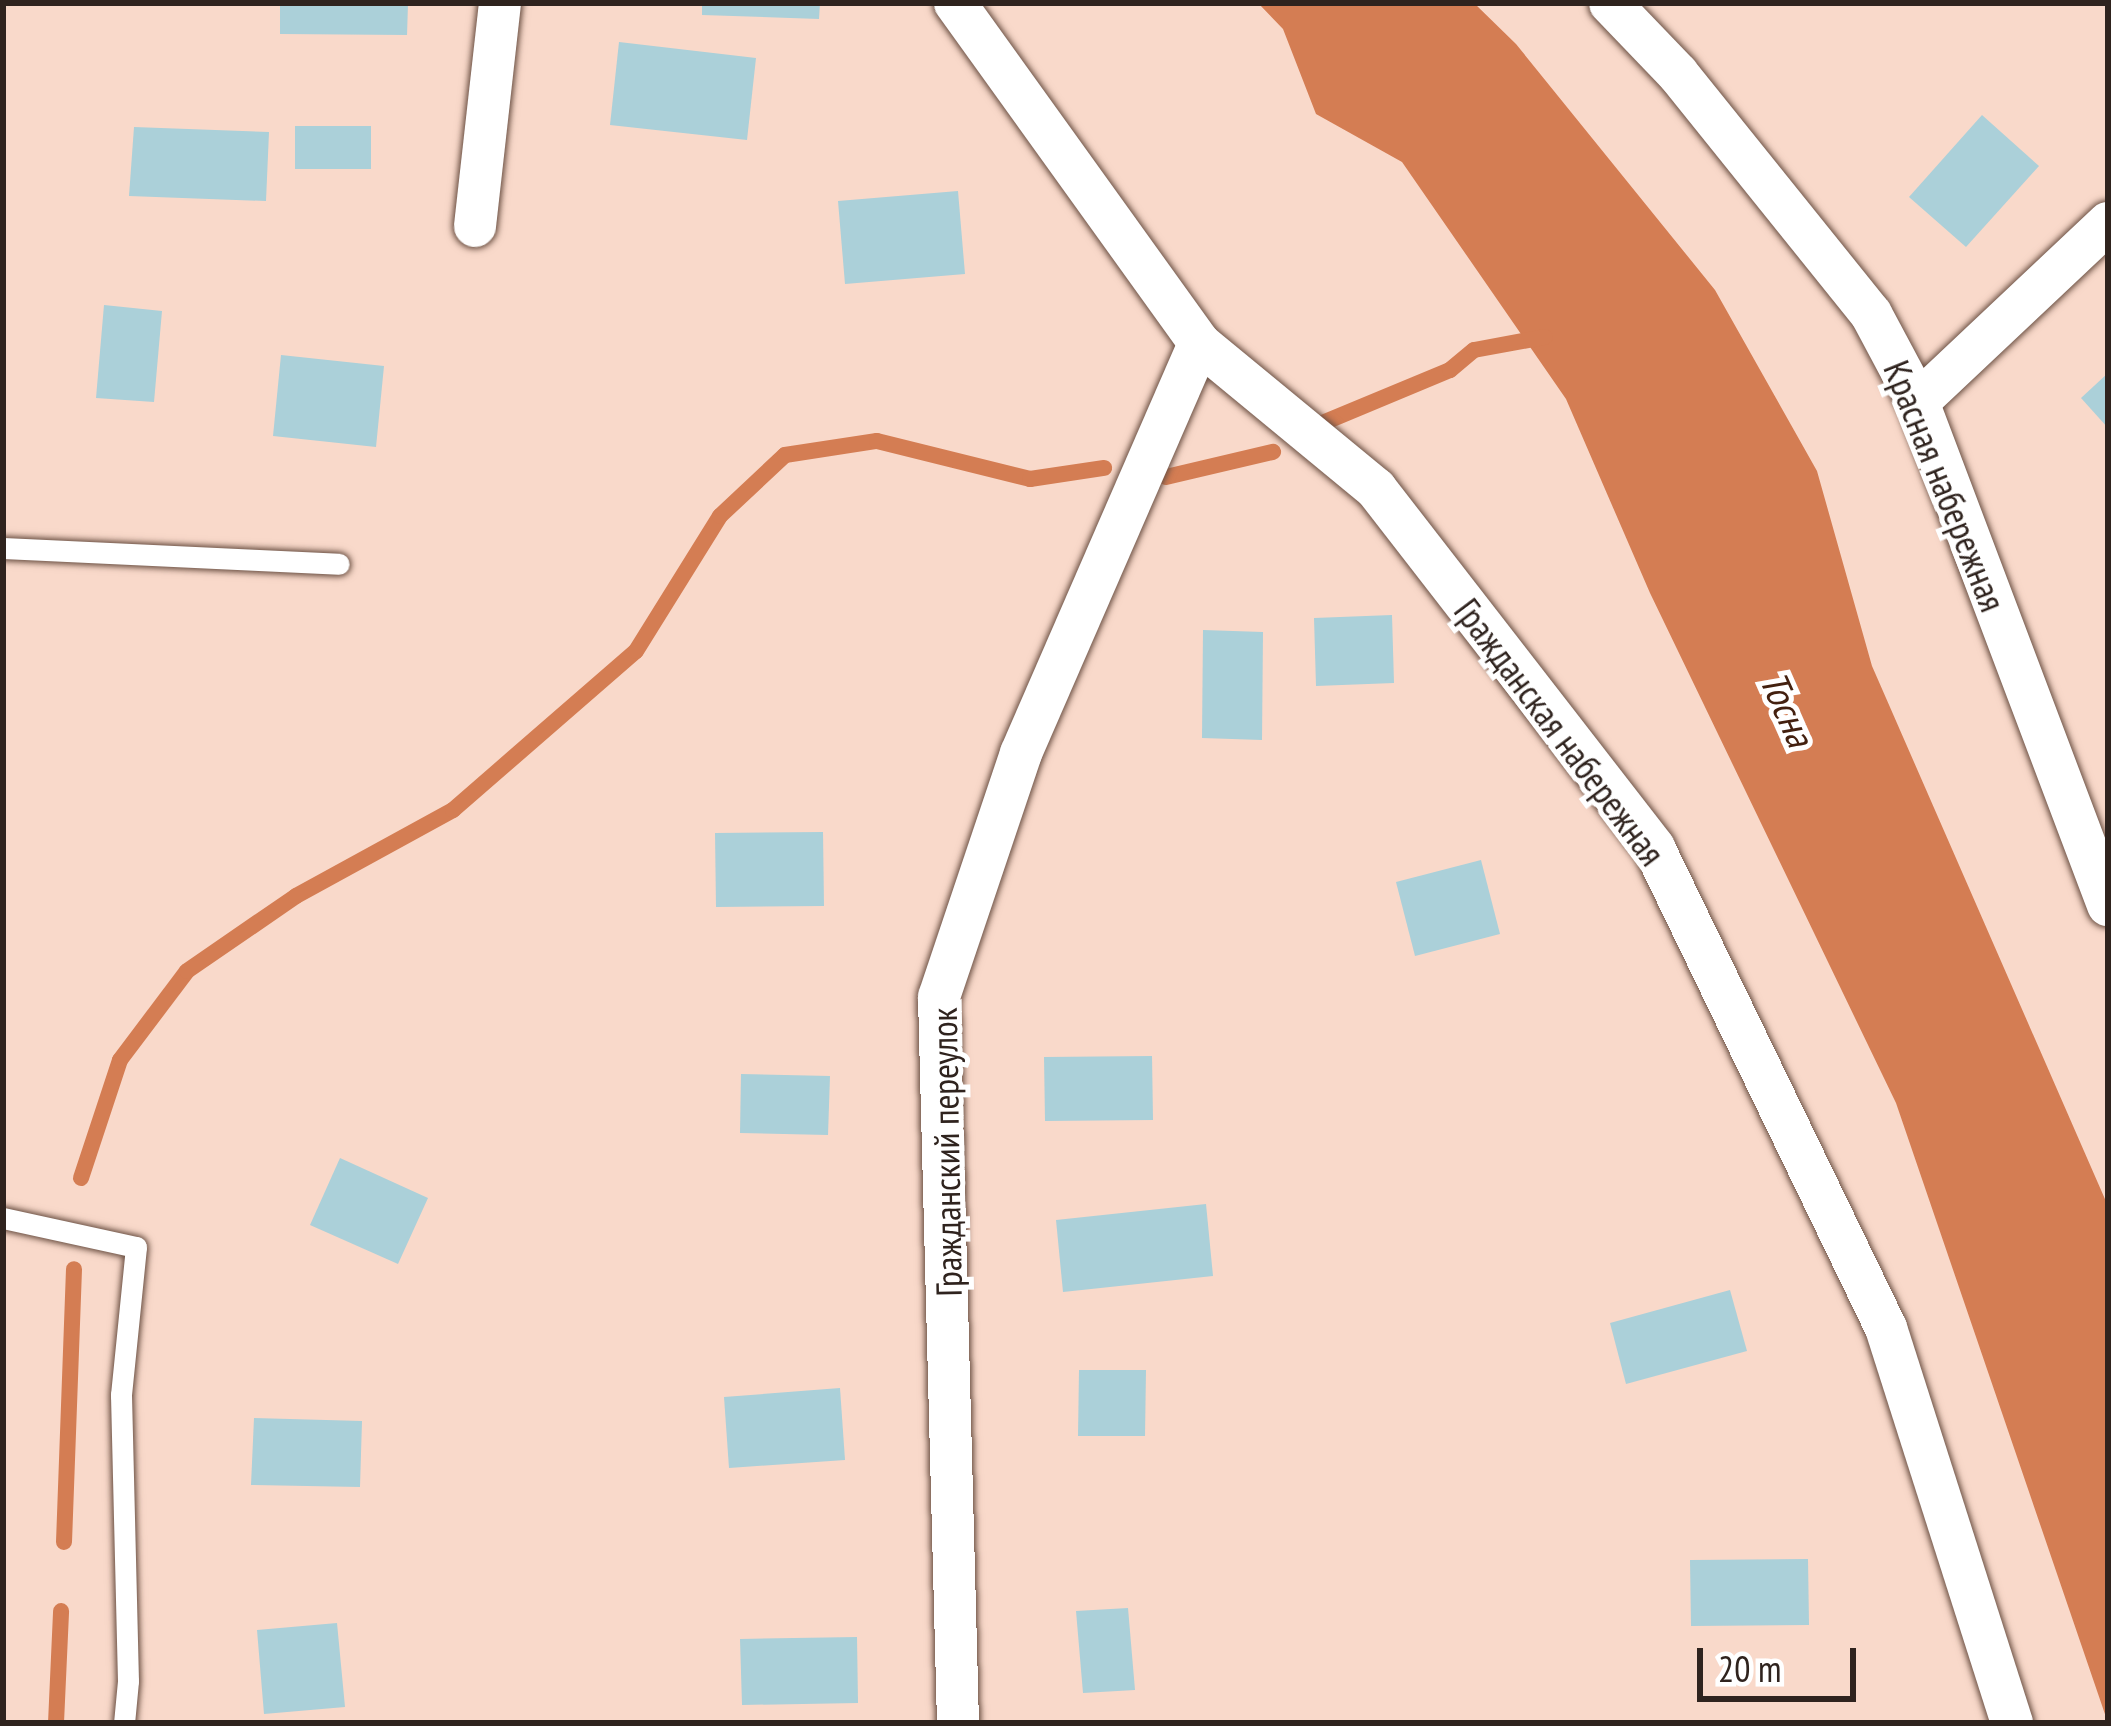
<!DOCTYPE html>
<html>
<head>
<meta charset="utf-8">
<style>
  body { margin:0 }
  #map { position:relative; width:2111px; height:1726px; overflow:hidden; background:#f9d9ca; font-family:"PT Sans Narrow",sans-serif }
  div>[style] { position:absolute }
  .water>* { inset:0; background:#d47d53 }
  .stream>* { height:16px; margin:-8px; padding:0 8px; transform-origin:8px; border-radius:8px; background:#d47d53 }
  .building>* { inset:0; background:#abd0d9 }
  .roads { filter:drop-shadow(0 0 3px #6c5144) drop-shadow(0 0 3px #6c5144) }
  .lane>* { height:21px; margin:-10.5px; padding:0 10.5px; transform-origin:10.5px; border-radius:10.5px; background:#fff }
  .street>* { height:42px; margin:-21px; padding:0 21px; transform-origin:21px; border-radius:21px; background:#fff }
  span { translate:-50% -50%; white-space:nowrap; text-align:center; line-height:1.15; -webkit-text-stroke:10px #fff; paint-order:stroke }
  .street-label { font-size:36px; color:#2f231e }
  .water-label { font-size:39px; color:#43200f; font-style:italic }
  .frame { position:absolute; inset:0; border:6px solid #2f231e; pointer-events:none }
  .scale { position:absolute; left:1697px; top:1648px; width:159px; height:54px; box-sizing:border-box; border:6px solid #2f231e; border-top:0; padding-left:15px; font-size:36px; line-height:42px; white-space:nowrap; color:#2f231e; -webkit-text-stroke:9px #fff; paint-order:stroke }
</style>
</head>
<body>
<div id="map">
  <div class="water">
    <div style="clip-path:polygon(1258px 3px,1474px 3px,1516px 44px,1715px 290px,1817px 471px,1872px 666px,2108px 1206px,2108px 1723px,1896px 1103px,1650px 593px,1566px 399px,1402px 162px,1316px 114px,1283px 29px)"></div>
  </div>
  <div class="stream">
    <div style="left:1325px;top:422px;width:135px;rotate:-22.6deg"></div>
    <div style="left:1450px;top:370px;width:31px;rotate:-40deg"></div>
    <div style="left:1474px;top:350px;width:72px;rotate:-10.4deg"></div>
    <div style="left:1166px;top:477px;width:110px;rotate:-13.2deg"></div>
    <div style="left:81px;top:1178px;width:124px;rotate:-71.7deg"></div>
    <div style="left:120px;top:1060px;width:111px;rotate:-53deg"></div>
    <div style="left:187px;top:971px;width:132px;rotate:-34.5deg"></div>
    <div style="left:296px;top:896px;width:179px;rotate:-28.7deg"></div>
    <div style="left:453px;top:810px;width:242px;rotate:-41deg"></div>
    <div style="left:636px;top:651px;width:159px;rotate:-58.1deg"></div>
    <div style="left:720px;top:516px;width:89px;rotate:-43.2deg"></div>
    <div style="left:785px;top:455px;width:93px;rotate:-8.7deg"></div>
    <div style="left:877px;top:441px;width:158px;rotate:13.9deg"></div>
    <div style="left:1030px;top:479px;width:75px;rotate:-8.5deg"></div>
    <div style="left:64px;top:1542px;width:273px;rotate:-87.9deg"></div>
    <div style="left:56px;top:1723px;width:112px;rotate:-87.4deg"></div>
  </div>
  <div class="building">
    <div style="clip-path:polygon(280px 3px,408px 3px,407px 35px,280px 34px)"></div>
    <div style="clip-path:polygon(702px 3px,820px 3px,819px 19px,702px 15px)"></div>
    <div style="clip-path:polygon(619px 42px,756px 58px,747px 140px,610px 125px)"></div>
    <div style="clip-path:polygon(1982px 115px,2039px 166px,1966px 247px,1909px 197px)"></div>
    <div style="clip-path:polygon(295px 126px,371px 126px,371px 169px,295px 169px)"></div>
    <div style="clip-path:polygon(134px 127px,269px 132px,266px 201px,129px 196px)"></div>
    <div style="clip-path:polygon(958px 191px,965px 274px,845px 284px,838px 201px)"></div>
    <div style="clip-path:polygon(104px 305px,162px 311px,154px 402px,96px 398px)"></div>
    <div style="clip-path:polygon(281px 355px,384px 366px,376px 447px,273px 436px)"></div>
    <div style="clip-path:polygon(2108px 373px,2108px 428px,2081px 398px)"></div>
    <div style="clip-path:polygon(1392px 615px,1394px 683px,1316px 686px,1314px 618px)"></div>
    <div style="clip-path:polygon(1203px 630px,1263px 632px,1262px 740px,1202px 738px)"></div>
    <div style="clip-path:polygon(823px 832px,824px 906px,716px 907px,715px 833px)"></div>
    <div style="clip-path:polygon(1481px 860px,1500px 934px,1415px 956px,1396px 882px)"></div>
    <div style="clip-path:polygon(1152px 1056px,1153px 1120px,1045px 1121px,1044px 1057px)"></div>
    <div style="clip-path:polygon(741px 1074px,830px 1076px,828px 1135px,740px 1133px)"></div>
    <div style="clip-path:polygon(340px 1158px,428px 1198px,398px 1264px,310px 1225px)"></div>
    <div style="clip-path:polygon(1206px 1204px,1213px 1276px,1063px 1292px,1056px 1220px)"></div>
    <div style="clip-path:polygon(1730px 1290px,1747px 1351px,1626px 1384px,1610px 1323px)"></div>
    <div style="clip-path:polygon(1079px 1370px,1146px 1370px,1145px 1436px,1078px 1436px)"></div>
    <div style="clip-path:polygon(840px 1388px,845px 1460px,729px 1468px,724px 1397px)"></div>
    <div style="clip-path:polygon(254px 1418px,362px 1421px,360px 1487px,251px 1485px)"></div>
    <div style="clip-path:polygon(1808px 1559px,1809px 1625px,1691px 1626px,1690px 1560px)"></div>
    <div style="clip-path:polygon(1128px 1608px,1135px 1690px,1083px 1693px,1076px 1611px)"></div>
    <div style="clip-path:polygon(337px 1623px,345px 1707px,264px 1714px,257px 1630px)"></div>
    <div style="clip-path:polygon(857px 1637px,858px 1703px,742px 1705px,740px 1639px)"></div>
  </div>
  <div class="roads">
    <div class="lane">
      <div style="left:3px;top:548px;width:336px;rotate:2.7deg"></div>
      <div style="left:3px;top:1218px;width:136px;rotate:12.3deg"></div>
      <div style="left:136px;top:1247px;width:149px;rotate:95.8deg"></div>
      <div style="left:121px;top:1395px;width:286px;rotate:88.6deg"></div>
      <div style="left:128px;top:1681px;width:42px;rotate:95.4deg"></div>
    </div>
    <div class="street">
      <div style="left:955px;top:3px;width:418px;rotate:54.3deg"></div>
      <div style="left:1199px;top:343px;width:229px;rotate:39.5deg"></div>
      <div style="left:1376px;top:489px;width:454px;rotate:52.2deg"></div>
      <div style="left:1654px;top:848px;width:533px;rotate:64.2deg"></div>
      <div style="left:1886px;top:1328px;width:415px;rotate:72.3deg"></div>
      <div style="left:1610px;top:3px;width:98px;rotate:46.2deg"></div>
      <div style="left:1678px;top:74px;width:308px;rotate:51.2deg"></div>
      <div style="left:1871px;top:314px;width:100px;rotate:61.9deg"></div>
      <div style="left:1918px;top:402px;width:538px;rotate:69.31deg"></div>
      <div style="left:475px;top:226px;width:224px;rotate:-83.6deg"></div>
      <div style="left:1918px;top:402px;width:261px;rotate:-43.3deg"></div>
      <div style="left:958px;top:1723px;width:726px;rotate:-91.5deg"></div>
      <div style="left:939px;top:997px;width:257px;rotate:-71.4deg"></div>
      <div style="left:1021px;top:753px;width:447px;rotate:-66.5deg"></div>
    </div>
  </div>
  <div class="street-label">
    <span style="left:1945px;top:486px;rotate:68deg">Красная набережная</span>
    <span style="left:1560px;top:732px;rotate:53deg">Гражданская набережная</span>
    <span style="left:946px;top:1152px;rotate:-91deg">Гражданский переулок</span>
  </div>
  <div class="water-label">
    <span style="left:1787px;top:709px;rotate:66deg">Тосна</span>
  </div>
  <div class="frame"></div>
  <div class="scale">20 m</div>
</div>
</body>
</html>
